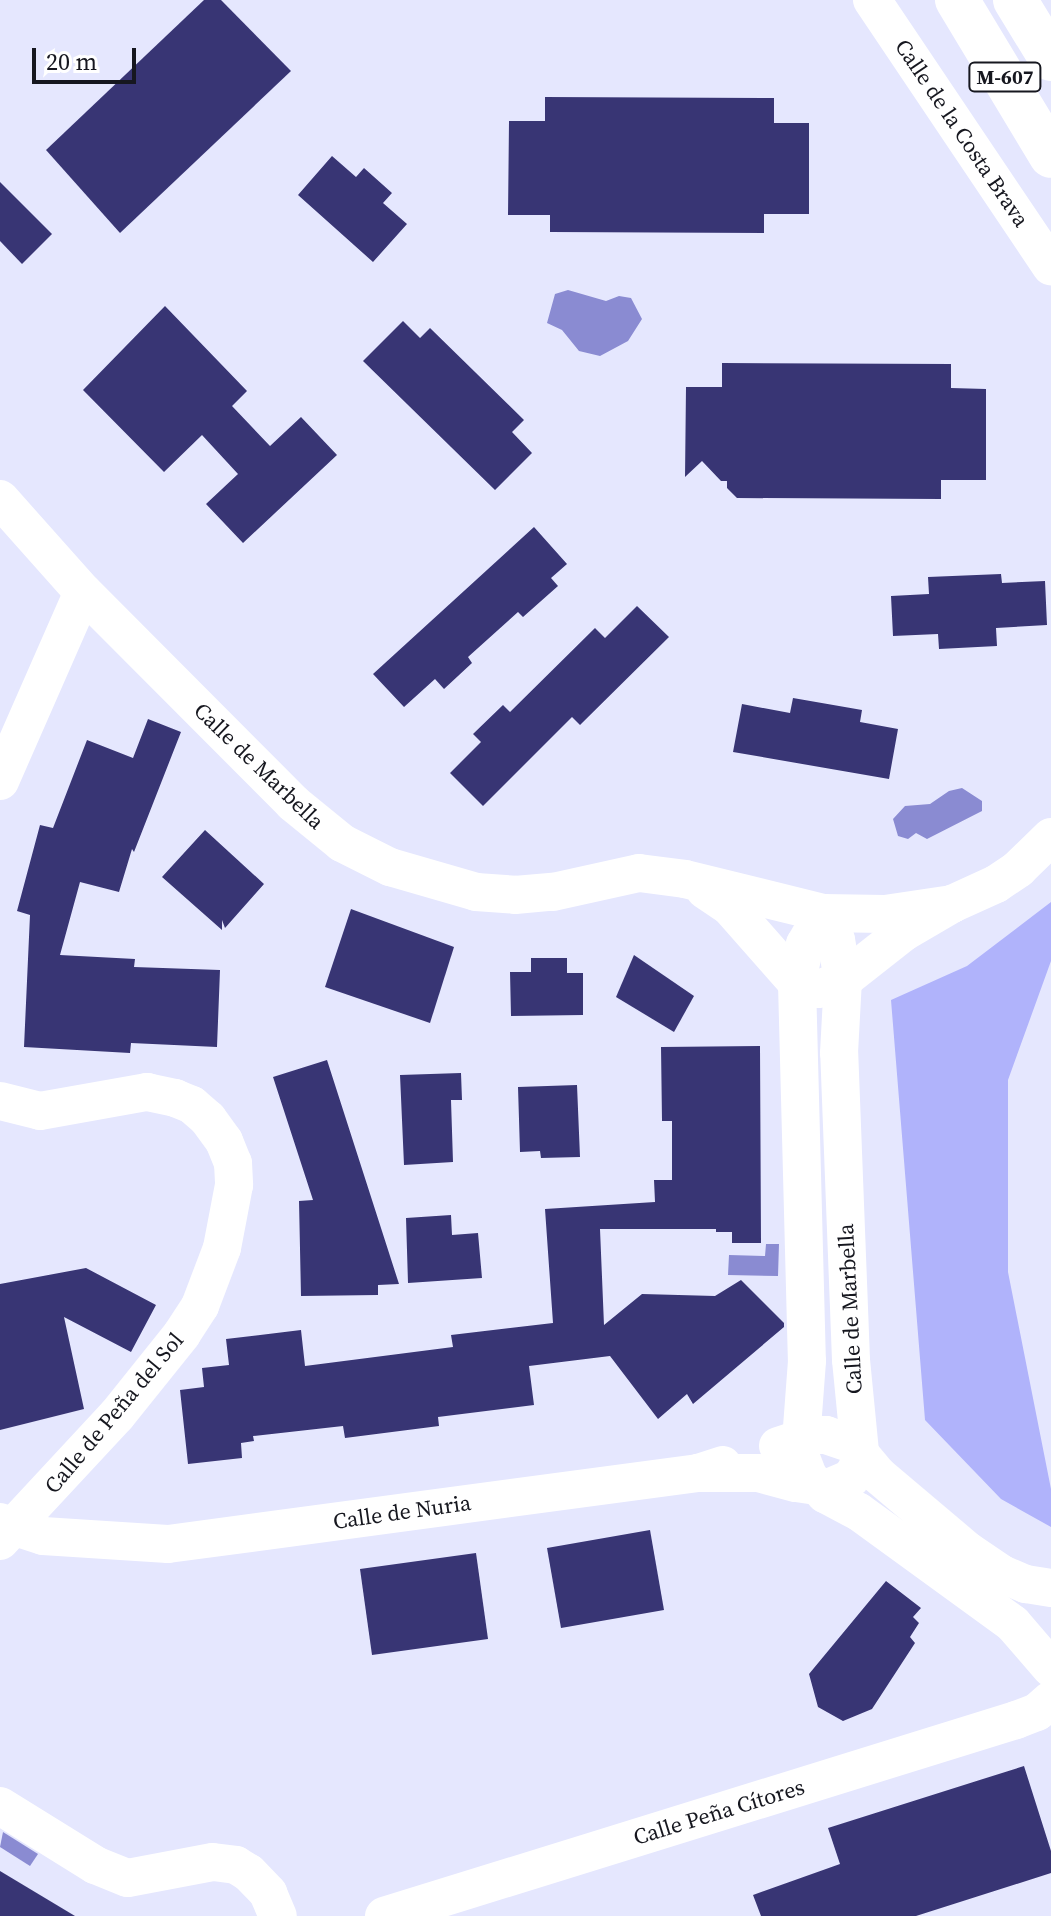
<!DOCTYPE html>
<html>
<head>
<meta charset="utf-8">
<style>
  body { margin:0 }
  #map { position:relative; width:1051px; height:1916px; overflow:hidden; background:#e5e7fe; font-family:"Source Serif 4",serif }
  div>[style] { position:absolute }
  .green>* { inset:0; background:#b0b3fb }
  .water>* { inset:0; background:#8a8bd2 }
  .building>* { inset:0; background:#383574 }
  .minor>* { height:38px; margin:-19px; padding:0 19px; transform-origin:19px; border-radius:19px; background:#fff }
  .highway>* { height:44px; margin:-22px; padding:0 22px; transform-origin:22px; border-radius:22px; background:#fff }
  span { translate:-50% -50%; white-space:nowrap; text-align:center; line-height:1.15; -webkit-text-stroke:8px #fff; paint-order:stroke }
  .shield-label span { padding:2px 6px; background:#fff; border:2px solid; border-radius:6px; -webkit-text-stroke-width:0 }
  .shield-label { font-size:20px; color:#16171f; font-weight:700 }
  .street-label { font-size:22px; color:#16171f }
  .scale { position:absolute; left:32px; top:48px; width:104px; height:36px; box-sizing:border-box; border:4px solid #16171f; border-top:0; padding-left:10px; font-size:24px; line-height:28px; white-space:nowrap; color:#16171f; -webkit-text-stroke:6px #fff; paint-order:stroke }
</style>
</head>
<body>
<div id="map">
  <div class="green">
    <div style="clip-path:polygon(1051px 902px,1051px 961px,1008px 1080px,1008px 1272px,1051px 1489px,1051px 1527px,1001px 1499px,925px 1420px,891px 1000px,967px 966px)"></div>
  </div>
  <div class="water">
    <div style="clip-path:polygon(568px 290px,606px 301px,619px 296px,631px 298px,642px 319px,628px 341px,600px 356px,579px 351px,562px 330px,547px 323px,555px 294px)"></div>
    <div style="clip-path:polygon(962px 788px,982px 801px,982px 811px,927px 839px,916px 833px,908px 839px,898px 836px,893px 819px,905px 806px,930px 804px,949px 791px)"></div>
    <div style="clip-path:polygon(766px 1244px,779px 1244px,778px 1276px,728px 1275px,729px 1255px,765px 1256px)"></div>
    <div style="clip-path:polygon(3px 1832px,38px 1854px,30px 1866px,0 1847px)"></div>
  </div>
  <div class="building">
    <div style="clip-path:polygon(204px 0,221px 0,291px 71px,120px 233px,46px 150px)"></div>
    <div style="clip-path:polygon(545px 97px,774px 98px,774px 123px,809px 123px,809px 214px,764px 214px,764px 233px,550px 232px,550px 215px,508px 215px,509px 121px,545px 121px)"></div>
    <div style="clip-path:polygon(332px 156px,356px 177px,364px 168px,392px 193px,383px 203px,407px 224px,373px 262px,298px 195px)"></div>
    <div style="clip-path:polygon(0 182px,52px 234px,22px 264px,0 241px)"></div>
    <div style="clip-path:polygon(165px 306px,247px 391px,232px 406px,270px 446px,301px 417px,337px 455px,243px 543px,206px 504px,238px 474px,202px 435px,164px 472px,83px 390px)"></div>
    <div style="clip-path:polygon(403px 321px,420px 338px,430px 328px,524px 420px,512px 432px,532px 453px,495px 490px,363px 361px)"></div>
    <div style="clip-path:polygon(722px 363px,951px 364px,951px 388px,986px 389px,986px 480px,941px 480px,941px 499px,737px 498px,727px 488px,727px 481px,721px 481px,702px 461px,685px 477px,686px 387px,722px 387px)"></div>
    <div style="clip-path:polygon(534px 527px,567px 564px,551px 578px,558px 586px,523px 617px,518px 612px,468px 657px,472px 663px,444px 689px,435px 679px,404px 707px,373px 674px)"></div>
    <div style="clip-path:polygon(1001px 574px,1002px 583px,1045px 581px,1047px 625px,996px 628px,997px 646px,939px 649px,938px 634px,893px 636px,891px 596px,929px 594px,928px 577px)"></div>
    <div style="clip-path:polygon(637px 606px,669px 637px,580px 725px,572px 717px,483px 806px,450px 773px,481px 742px,473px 734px,503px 705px,510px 712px,595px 628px,605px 638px)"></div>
    <div style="clip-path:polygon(793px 698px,862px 710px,860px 722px,898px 729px,889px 779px,733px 752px,742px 704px,790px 713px)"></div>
    <div style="clip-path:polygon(148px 719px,181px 732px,134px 852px,132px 849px,119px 892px,80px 882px,60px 955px,135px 959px,134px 967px,220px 970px,217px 1047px,131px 1043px,130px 1053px,24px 1047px,30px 915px,17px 911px,40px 825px,53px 828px,87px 740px,133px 758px)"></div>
    <div style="clip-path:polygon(205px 830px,264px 884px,225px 928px,222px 920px,222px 930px,162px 877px)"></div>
    <div style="clip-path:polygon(351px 909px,454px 947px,430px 1023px,325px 987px)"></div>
    <div style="clip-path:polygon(634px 955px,694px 996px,674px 1032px,616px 997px)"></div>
    <div style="clip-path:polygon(531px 958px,567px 958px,567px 973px,583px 973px,583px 1015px,511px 1016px,510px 972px,531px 972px)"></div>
    <div style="clip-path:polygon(760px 1046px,761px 1243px,732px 1243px,732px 1232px,716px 1232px,716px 1229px,600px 1229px,604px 1325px,642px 1294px,715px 1296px,741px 1280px,784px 1323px,784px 1327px,693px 1404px,687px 1394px,658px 1419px,610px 1356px,529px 1366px,534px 1405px,438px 1417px,439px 1426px,345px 1438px,343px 1426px,253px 1436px,254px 1441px,241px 1443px,242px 1458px,188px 1464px,180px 1390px,204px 1387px,202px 1368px,229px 1365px,226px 1339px,301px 1330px,305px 1366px,453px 1347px,451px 1335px,553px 1323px,545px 1209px,655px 1202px,654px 1180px,672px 1180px,672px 1121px,662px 1121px,661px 1047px)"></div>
    <div style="clip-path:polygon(327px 1060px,399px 1284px,378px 1285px,378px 1295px,301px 1296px,299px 1201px,313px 1200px,273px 1077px)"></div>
    <div style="clip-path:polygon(461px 1073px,462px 1100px,451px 1100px,453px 1162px,404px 1165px,400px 1075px)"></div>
    <div style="clip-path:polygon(577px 1085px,580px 1157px,541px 1158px,540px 1151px,520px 1152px,518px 1087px)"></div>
    <div style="clip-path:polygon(451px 1215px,452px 1235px,478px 1233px,482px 1278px,408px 1283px,406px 1218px)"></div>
    <div style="clip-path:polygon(86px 1268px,156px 1305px,131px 1352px,64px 1317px,84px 1409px,0 1430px,0 1284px)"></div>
    <div style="clip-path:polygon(650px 1530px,664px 1610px,561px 1628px,547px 1548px)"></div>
    <div style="clip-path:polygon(476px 1553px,488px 1639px,372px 1655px,360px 1569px)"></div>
    <div style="clip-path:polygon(886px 1581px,921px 1608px,913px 1617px,919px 1623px,910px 1637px,915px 1643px,872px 1709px,843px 1721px,818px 1707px,809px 1674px)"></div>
    <div style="clip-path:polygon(1024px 1766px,1051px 1851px,1051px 1873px,916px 1916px,761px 1916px,753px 1895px,840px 1864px,828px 1828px)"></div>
    <div style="clip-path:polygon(0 1871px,75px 1916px,0 1916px)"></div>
  </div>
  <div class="minor">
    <div style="left:872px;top:0;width:321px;rotate:56.1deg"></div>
    <div style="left:0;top:499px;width:125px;rotate:48.3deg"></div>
    <div style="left:83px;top:592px;width:298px;rotate:45.1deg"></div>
    <div style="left:293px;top:803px;width:63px;rotate:39.2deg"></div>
    <div style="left:342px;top:843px;width:54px;rotate:26.6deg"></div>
    <div style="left:390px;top:867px;width:90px;rotate:16.2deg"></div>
    <div style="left:476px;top:892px;width:39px;rotate:4deg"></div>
    <div style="left:515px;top:895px;width:38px;rotate:-5deg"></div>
    <div style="left:553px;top:892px;width:88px;rotate:-12.5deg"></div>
    <div style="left:639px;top:873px;width:46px;rotate:7.4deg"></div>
    <div style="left:685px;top:879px;width:142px;rotate:13.8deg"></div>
    <div style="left:823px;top:913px;width:62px;rotate:0.9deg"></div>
    <div style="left:885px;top:914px;width:68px;rotate:-8.5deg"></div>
    <div style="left:0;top:781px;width:206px;rotate:-66.3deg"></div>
    <div style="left:705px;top:890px;width:30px;rotate:34deg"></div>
    <div style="left:730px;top:907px;width:101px;rotate:48.6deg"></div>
    <div style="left:797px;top:983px;width:22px;rotate:16deg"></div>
    <div style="left:818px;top:989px;width:27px;rotate:-20deg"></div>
    <div style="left:843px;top:980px;width:78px;rotate:-38.2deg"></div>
    <div style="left:904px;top:932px;width:56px;rotate:-30.3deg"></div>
    <div style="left:952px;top:904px;width:48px;rotate:-24.4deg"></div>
    <div style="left:996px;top:884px;width:27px;rotate:-34deg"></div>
    <div style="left:1018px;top:869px;width:46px;rotate:-44.1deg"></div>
    <div style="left:0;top:1101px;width:41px;rotate:14deg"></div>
    <div style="left:40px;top:1111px;width:109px;rotate:-10.1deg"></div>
    <div style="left:147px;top:1092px;width:29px;rotate:12deg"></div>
    <div style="left:175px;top:1098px;width:18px;rotate:22deg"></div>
    <div style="left:192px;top:1105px;width:21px;rotate:41deg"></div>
    <div style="left:208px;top:1119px;width:27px;rotate:54deg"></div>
    <div style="left:224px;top:1141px;width:24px;rotate:68deg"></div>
    <div style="left:233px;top:1163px;width:22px;rotate:87deg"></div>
    <div style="left:234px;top:1185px;width:64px;rotate:100.8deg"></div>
    <div style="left:222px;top:1248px;width:62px;rotate:110.8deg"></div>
    <div style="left:200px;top:1306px;width:33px;rotate:123deg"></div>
    <div style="left:182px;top:1334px;width:104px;rotate:128.7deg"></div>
    <div style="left:117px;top:1415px;width:172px;rotate:132.9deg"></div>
    <div style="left:778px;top:1446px;width:36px;rotate:-18deg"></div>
    <div style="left:812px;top:1435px;width:14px"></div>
    <div style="left:826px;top:1435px;width:28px;rotate:19deg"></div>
    <div style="left:852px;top:1444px;width:40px;rotate:50deg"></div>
    <div style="left:878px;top:1475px;width:118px;rotate:40.2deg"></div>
    <div style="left:968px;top:1551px;width:41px;rotate:34.1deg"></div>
    <div style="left:1002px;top:1574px;width:26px;rotate:23deg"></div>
    <div style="left:1026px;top:1584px;width:25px;rotate:9deg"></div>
    <div style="left:698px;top:1473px;width:60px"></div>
    <div style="left:758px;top:1473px;width:39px;rotate:15deg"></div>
    <div style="left:796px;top:1483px;width:22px;rotate:8deg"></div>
    <div style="left:818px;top:1486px;width:10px;rotate:11deg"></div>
    <div style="left:828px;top:1488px;width:25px;rotate:-23deg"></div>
    <div style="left:851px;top:1478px;width:19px;rotate:-58deg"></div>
    <div style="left:861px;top:1462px;width:102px;rotate:-95.6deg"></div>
    <div style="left:851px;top:1360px;width:307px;rotate:-92.2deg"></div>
    <div style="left:839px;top:1053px;width:73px;rotate:-86.9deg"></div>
    <div style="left:843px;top:980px;width:41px;rotate:-99.9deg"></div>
    <div style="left:836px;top:940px;width:30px;rotate:-116deg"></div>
    <div style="left:823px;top:913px;width:36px;rotate:120deg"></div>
    <div style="left:805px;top:944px;width:40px;rotate:102deg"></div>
    <div style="left:797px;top:983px;width:378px;rotate:88.5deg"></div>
    <div style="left:807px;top:1361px;width:94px;rotate:94.3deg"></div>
    <div style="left:800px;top:1455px;width:25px;rotate:69deg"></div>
    <div style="left:809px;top:1478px;width:12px;rotate:42deg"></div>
    <div style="left:818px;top:1486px;width:11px;rotate:49deg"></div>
    <div style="left:825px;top:1494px;width:38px;rotate:28deg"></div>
    <div style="left:859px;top:1512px;width:190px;rotate:36deg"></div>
    <div style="left:1013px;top:1624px;width:58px;rotate:49.2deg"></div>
    <div style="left:0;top:1522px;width:45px;rotate:18deg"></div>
    <div style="left:43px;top:1536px;width:125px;rotate:3.7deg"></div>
    <div style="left:168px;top:1544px;width:535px;rotate:-7.63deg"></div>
    <div style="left:698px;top:1473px;width:26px;rotate:-18deg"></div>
    <div style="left:0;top:1806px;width:112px;rotate:31.8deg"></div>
    <div style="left:95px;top:1865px;width:35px;rotate:22deg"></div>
    <div style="left:128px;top:1878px;width:86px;rotate:-10.7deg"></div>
    <div style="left:213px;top:1862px;width:23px;rotate:7deg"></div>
    <div style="left:236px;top:1865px;width:15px;rotate:32deg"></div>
    <div style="left:249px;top:1873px;width:28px;rotate:46deg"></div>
    <div style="left:268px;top:1893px;width:25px;rotate:67deg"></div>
    <div style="left:384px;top:1916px;width:662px;rotate:-17.23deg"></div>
    <div style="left:1016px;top:1720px;width:22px;rotate:-21deg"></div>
    <div style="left:1037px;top:1712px;width:18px;rotate:-41deg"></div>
  </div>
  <div class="highway">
    <div style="left:957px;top:0;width:182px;rotate:58.9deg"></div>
    <div style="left:1015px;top:0;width:69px;rotate:58.6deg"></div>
  </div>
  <div class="shield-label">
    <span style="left:1005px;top:77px">M-607</span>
  </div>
  <div class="street-label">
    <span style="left:962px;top:133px;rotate:56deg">Calle de la Costa Brava</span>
    <span style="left:259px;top:766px;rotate:44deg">Calle de Marbella</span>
    <span style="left:850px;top:1309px;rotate:-93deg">Calle de Marbella</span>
    <span style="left:114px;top:1413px;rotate:-50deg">Calle de Peña del Sol</span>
    <span style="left:402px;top:1512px;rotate:-8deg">Calle de Nuria</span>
    <span style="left:719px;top:1812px;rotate:-17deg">Calle Peña Cítores</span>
  </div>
  <div class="scale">20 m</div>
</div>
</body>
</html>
